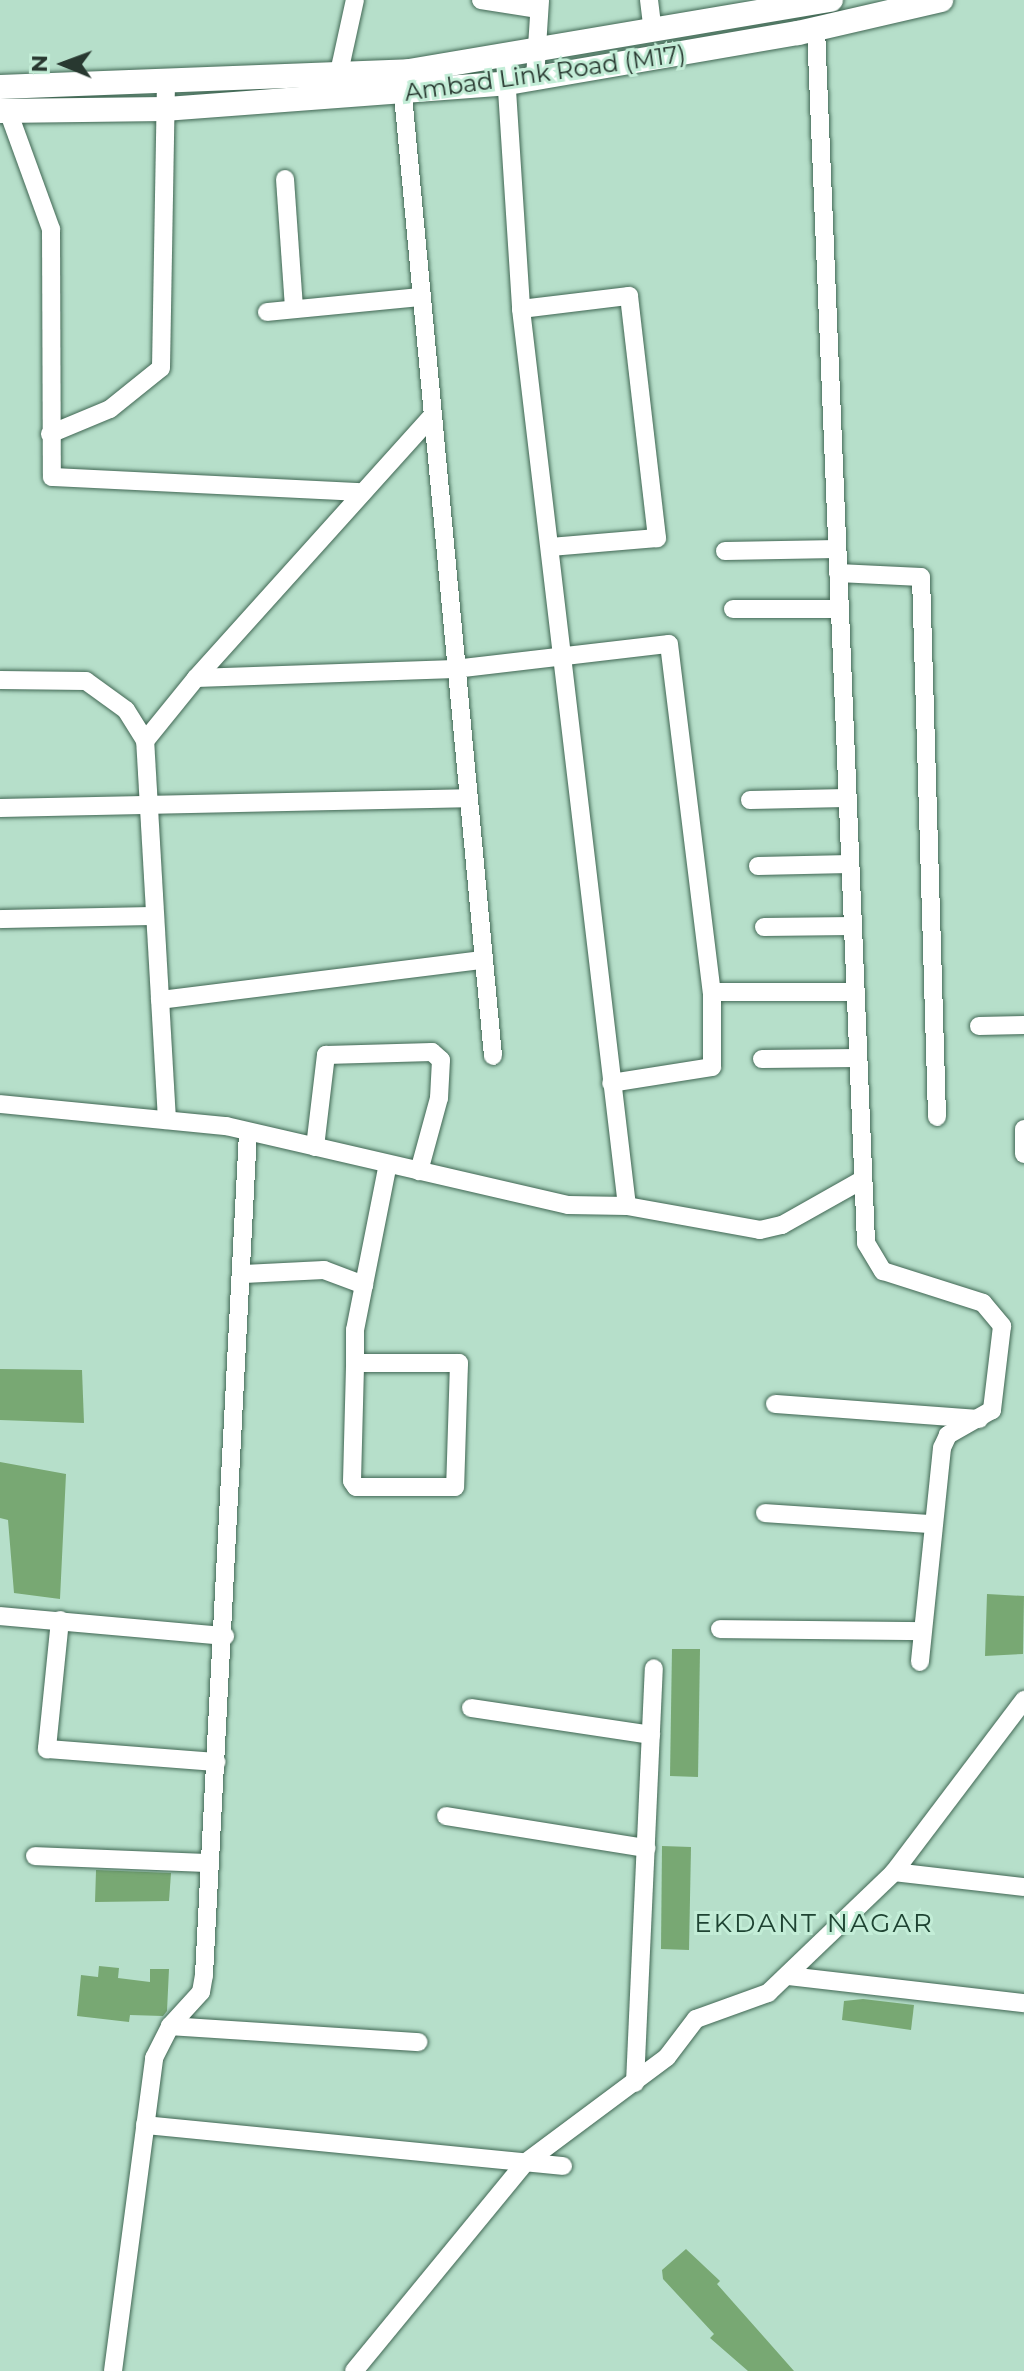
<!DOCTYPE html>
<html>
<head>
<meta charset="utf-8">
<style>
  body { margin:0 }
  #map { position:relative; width:1024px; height:2371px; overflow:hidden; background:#b6dfca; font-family:Montserrat,sans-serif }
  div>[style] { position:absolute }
  .building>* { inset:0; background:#78a873 }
  .roads { filter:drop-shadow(0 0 2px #416754) drop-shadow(0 0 2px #416754) }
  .minor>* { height:18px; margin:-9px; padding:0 9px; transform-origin:9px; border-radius:9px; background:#fff }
  .major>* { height:24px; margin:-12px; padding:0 12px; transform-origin:12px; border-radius:12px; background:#fff }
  span { translate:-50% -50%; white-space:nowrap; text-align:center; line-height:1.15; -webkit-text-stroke:6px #c3edd7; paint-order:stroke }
  .street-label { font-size:24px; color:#283830 }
  .neighbourhood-label { font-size:26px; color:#1e4332; letter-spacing:2px }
  .north { position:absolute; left:24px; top:24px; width:80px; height:80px; -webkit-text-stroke:6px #c3edd7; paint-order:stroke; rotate:271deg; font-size:22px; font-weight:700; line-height:32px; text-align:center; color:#283830 }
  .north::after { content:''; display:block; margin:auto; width:28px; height:36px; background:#283830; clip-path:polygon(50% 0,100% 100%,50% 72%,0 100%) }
</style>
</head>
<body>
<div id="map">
  <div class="building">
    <div style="clip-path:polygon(0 1369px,82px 1370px,84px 1423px,0 1420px)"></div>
    <div style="clip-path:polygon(0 1462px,66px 1474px,60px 1599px,14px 1593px,8px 1520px,0 1518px)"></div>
    <div style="clip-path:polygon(987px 1594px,1024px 1596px,1023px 1654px,985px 1656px)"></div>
    <div style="clip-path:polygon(672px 1649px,700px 1649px,698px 1777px,670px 1776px)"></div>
    <div style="clip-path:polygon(662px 1846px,691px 1847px,689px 1950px,661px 1949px)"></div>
    <div style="clip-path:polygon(96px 1870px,171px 1873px,169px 1901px,95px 1902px)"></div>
    <div style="clip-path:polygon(99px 1966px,119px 1968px,118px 1978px,150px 1982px,150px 1969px,169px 1969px,167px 2011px,163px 2016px,130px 2015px,129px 2022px,77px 2016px,81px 1975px,98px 1977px)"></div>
    <div style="clip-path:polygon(863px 1999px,914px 2005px,911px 2030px,842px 2020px,844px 2001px)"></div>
    <div style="clip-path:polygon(686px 2249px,720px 2281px,717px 2284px,794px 2371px,748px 2371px,710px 2338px,714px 2334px,663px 2279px,662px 2270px)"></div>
  </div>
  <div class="roads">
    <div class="minor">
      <div style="left:481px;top:0;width:58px;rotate:9deg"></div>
      <div style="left:649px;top:0;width:32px;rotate:83deg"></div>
      <div style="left:816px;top:29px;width:1215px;rotate:87.64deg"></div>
      <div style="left:866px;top:1243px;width:33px;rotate:59deg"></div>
      <div style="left:883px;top:1271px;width:105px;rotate:17.7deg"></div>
      <div style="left:983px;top:1303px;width:30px;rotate:50deg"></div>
      <div style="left:1002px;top:1326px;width:85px;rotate:96.8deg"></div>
      <div style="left:992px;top:1410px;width:51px;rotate:150.4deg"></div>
      <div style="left:948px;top:1435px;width:14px;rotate:115deg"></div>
      <div style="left:942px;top:1448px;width:215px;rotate:95.9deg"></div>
      <div style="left:505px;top:59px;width:251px;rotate:86.3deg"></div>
      <div style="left:521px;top:309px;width:903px;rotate:83.26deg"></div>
      <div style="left:338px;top:77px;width:79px;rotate:-77.6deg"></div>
      <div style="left:535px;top:78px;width:78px;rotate:-86.3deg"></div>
      <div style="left:403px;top:95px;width:965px;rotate:84.65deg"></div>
      <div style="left:8px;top:111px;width:126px;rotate:70deg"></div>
      <div style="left:51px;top:229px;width:248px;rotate:89.8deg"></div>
      <div style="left:52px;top:477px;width:311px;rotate:2.8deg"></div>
      <div style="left:285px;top:179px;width:130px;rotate:86deg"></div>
      <div style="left:521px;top:309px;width:109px;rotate:-6.9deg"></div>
      <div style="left:629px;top:296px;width:244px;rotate:83.4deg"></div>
      <div style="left:657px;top:538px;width:107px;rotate:175.2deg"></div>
      <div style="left:267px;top:312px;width:155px;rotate:-5.6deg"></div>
      <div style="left:432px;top:416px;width:353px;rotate:132deg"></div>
      <div style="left:196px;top:678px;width:259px;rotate:-2deg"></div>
      <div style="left:455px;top:669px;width:215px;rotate:-6.7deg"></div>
      <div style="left:669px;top:644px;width:351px;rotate:83deg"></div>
      <div style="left:712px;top:992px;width:75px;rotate:90deg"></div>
      <div style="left:712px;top:1067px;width:102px;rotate:171deg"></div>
      <div style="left:50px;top:434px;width:65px;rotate:-22.6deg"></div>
      <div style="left:110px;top:409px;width:65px;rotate:-38.8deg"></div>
      <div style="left:161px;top:368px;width:284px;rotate:-89deg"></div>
      <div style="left:725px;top:551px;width:112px;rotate:-1deg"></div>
      <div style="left:838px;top:573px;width:83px;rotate:2.8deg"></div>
      <div style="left:921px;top:577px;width:540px;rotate:88.3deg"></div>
      <div style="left:733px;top:609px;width:106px"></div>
      <div style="left:0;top:680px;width:86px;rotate:0.7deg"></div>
      <div style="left:86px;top:681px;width:49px;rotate:35.9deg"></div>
      <div style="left:126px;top:710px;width:36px;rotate:58deg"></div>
      <div style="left:750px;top:800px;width:97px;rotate:-1.2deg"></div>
      <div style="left:0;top:808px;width:466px;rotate:-1.2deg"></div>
      <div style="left:758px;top:866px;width:92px;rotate:-1.2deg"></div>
      <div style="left:0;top:919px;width:155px;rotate:-1.1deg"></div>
      <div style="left:764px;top:927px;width:88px;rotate:-0.7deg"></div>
      <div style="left:712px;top:992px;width:143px"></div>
      <div style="left:160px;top:1000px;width:324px;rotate:-7.1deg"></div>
      <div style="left:979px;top:1026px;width:45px;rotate:-1.3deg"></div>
      <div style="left:762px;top:1059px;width:96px;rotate:-0.6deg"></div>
      <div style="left:0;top:1104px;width:227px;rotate:5.6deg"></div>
      <div style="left:226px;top:1126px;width:351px;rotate:13deg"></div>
      <div style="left:568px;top:1205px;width:59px;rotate:1deg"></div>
      <div style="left:627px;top:1206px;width:135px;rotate:10.2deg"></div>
      <div style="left:760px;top:1230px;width:23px;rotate:-13deg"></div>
      <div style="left:782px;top:1225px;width:92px;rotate:-29.4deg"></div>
      <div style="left:167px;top:1120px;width:380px;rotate:-93.3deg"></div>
      <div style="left:145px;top:741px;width:81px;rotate:-51deg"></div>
      <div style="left:1024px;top:1129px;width:25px;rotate:90deg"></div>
      <div style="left:315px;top:1147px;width:93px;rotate:-83.2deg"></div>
      <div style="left:326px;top:1055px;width:106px;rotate:-1.6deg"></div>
      <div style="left:432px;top:1052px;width:12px;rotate:42deg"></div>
      <div style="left:441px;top:1060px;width:38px;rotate:93deg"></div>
      <div style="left:439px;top:1098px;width:76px;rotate:105.3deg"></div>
      <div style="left:244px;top:1274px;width:80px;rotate:-2.9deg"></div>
      <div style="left:324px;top:1270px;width:43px;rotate:20.6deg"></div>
      <div style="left:355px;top:1363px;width:104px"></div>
      <div style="left:459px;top:1363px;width:124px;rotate:91.8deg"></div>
      <div style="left:455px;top:1487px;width:99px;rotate:180deg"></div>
      <div style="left:356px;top:1487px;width:7px;rotate:-124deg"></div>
      <div style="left:352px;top:1481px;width:118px;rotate:-88.5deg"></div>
      <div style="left:355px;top:1363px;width:33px;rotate:-90deg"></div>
      <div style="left:355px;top:1330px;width:169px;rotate:-78.8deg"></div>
      <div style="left:775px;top:1404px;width:205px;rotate:4.2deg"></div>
      <div style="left:765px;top:1513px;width:167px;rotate:3.8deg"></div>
      <div style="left:0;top:1616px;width:226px;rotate:5.1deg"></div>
      <div style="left:60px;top:1620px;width:130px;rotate:95.8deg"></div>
      <div style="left:47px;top:1749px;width:170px;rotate:4.4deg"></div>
      <div style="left:720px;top:1629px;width:202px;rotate:0.6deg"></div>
      <div style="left:471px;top:1708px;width:182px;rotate:8.5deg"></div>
      <div style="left:446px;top:1816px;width:203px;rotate:9.1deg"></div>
      <div style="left:35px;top:1856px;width:175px;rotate:2.3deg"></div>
      <div style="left:894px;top:1872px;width:131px;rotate:6.6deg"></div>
      <div style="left:789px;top:1976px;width:237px;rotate:6.6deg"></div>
      <div style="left:170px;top:2026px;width:249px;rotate:3.7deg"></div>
      <div style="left:635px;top:2083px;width:415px;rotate:-87.4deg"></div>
      <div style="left:145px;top:2125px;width:420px;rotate:5.6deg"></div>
      <div style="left:113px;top:2371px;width:316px;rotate:-82.5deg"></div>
      <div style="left:154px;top:2058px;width:36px;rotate:-63deg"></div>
      <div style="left:170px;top:2026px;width:46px;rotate:-47.6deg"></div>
      <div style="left:201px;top:1992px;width:17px;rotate:-80deg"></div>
      <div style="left:204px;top:1975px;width:844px;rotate:-87.01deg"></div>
      <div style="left:354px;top:2371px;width:269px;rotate:-50.6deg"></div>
      <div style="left:525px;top:2163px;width:177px;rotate:-36.7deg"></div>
      <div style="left:667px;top:2057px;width:48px;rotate:-52.7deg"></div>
      <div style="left:696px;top:2019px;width:77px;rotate:-19.9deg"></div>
      <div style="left:768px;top:1993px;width:175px;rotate:-43.8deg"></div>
      <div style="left:894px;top:1872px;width:216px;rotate:-52.9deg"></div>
    </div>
    <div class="major">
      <div style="left:0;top:87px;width:409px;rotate:-2.2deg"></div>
      <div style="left:409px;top:71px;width:428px;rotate:-9.6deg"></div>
      <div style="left:0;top:111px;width:166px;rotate:-0.7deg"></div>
      <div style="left:166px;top:109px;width:343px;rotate:-4.3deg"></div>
      <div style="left:508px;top:83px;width:294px;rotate:-9.8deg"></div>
      <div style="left:798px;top:33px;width:147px;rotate:-13deg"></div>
    </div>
  </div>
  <div class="street-label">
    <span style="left:545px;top:73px;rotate:-8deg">Ambad Link Road (M17)</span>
  </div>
  <div class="neighbourhood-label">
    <span style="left:814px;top:1924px">EKDANT NAGAR</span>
  </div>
  <div class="north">N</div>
</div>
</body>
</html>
